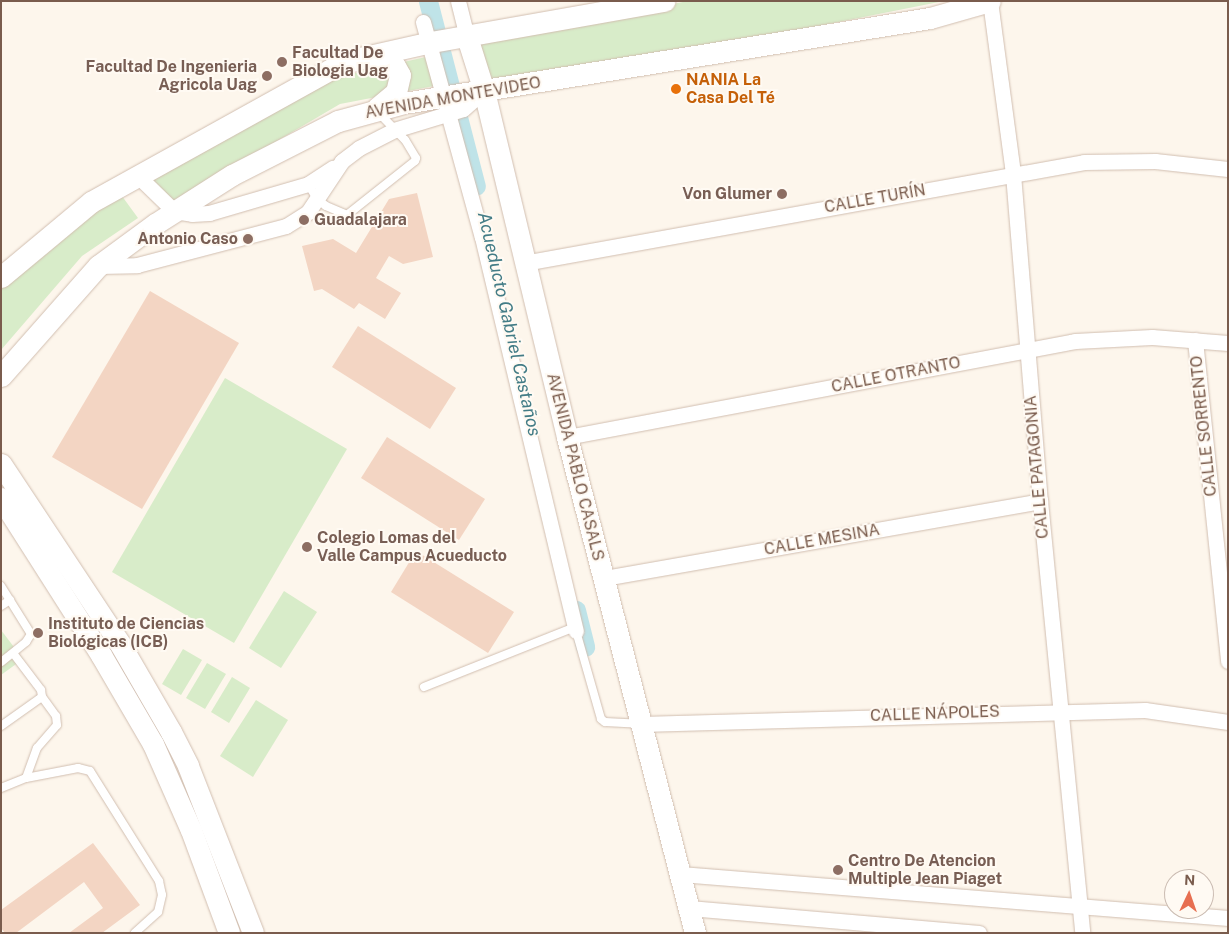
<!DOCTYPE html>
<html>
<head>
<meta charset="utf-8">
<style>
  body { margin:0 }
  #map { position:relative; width:1229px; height:934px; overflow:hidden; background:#fdf6ec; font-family:"Public Sans",sans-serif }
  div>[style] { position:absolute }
  .green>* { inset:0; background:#d8ecc9 }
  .canal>* { height:19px; margin:-9.5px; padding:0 9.5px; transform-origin:9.5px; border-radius:9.5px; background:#bfe3e8 }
  .building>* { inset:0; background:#f3d5c3 }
  .roads { filter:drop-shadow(0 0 1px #d1beb0) drop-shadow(0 0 1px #d1beb0) }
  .lane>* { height:8px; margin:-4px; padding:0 4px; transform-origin:4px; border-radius:4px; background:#fff }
  .street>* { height:15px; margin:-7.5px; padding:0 7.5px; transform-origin:7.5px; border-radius:7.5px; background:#fff }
  .secondary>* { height:21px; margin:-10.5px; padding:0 10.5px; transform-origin:10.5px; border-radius:10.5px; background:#fff }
  .dots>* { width:14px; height:14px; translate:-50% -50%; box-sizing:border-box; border:2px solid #fffaf3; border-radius:50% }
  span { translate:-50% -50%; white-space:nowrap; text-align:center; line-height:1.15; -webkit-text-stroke:4px #fffaf3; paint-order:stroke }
  .education-label { font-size:16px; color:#785e54; font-weight:700 }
  .left { translate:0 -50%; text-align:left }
  .right { translate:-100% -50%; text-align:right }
  .food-label { font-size:16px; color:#c56008; font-weight:700 }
  .street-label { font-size:16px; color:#7a5c4d }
  .water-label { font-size:18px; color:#437c86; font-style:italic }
  .frame { position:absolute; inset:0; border:2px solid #7a5c4d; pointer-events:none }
  .north { position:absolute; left:1164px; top:869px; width:50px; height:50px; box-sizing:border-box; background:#fffaf3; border:1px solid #cabbb1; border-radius:50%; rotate:3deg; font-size:14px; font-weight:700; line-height:20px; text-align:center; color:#7a5c4d }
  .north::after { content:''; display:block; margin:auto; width:18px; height:22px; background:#e76f51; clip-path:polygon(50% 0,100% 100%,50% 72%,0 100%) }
</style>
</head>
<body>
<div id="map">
  <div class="green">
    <div style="clip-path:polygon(688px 1px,944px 1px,703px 49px,492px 84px,477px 42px)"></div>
    <div style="clip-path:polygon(430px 56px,434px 86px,340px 104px,171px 203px,145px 177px,296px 92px,351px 74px)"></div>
    <div style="clip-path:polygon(119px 192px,138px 218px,82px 256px,1px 350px,1px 286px)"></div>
    <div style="clip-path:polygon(225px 378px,347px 449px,234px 643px,112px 572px)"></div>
    <div style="clip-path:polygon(284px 591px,317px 612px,281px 668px,249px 648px)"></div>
    <div style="clip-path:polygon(1px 630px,23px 659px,1px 675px)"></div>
    <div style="clip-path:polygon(183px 649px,202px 660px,181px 695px,162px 684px)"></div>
    <div style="clip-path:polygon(207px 663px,226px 674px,205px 709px,186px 698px)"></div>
    <div style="clip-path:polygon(232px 677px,250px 688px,229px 723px,211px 712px)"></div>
    <div style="clip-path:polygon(256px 700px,288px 720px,253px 777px,220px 756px)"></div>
  </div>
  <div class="canal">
    <div style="left:428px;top:1px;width:191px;rotate:75.5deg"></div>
    <div style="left:576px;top:610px;width:38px;rotate:76deg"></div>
  </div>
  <div class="building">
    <div style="clip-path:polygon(417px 193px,433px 257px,403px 264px,389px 256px,376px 278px,401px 293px,385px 319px,359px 303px,354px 309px,322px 289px,314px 291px,302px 246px,333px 239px,356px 253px,389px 199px)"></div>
    <div style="clip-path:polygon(150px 291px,239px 343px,142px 509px,52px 457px)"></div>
    <div style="clip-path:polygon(358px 326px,456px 388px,430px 429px,332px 367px)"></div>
    <div style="clip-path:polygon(387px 437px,485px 499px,459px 540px,361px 478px)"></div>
    <div style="clip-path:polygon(416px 551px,514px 612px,488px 653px,391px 592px)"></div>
    <div style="clip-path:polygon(93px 843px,140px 905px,102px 933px,69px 933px,103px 908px,84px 882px,16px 933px,5px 933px,1px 928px,1px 910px)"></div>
  </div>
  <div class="roads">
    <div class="lane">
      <div style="left:308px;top:184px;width:17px;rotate:59deg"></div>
      <div style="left:317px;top:199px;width:11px;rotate:38deg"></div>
      <div style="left:326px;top:206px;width:23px;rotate:23deg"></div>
      <div style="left:347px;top:215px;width:87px;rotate:-38.5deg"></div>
      <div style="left:415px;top:161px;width:3px;rotate:-72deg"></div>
      <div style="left:416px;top:158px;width:21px;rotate:-121deg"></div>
      <div style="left:405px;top:140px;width:37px;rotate:-134deg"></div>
      <div style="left:1px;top:586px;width:57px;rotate:58deg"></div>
      <div style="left:31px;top:634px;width:9px;rotate:122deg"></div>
      <div style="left:26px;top:642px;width:32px;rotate:141deg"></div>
      <div style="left:1px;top:606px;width:11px;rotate:-34deg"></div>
      <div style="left:424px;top:687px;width:157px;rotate:-21.7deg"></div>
      <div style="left:570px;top:629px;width:6px;rotate:18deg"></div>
      <div style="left:576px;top:631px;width:91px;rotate:74.1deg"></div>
      <div style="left:601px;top:719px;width:5px;rotate:37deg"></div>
      <div style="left:605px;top:722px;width:34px;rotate:3deg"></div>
      <div style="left:1px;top:726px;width:50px;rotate:-35.3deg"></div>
      <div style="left:42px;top:697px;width:7px;rotate:-98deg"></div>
      <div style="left:41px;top:690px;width:46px;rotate:-127.1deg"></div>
      <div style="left:26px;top:778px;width:53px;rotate:-10.9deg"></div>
      <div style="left:78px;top:768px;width:12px;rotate:14deg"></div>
      <div style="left:90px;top:771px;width:130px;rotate:57.9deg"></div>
      <div style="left:159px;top:881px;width:14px;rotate:78deg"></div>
      <div style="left:162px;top:895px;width:17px;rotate:103deg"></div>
      <div style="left:158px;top:912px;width:31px;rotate:138deg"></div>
      <div style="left:1px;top:788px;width:27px;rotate:-22deg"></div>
      <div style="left:26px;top:778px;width:32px;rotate:-70deg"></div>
      <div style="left:37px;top:748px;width:30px;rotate:-49deg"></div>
      <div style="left:57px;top:725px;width:9px;rotate:-96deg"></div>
      <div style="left:56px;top:716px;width:24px;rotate:-126deg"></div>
    </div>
    <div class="street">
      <div style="left:458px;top:1px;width:37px;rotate:76deg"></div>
      <div style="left:990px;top:1px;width:175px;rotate:82.4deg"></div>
      <div style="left:1013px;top:174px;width:328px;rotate:85.3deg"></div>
      <div style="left:1040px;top:501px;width:434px;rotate:84.4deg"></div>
      <div style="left:423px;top:22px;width:223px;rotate:74.7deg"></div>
      <div style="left:482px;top:237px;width:405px;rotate:76.6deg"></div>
      <div style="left:138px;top:176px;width:50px;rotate:44.2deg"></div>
      <div style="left:174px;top:211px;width:18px;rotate:9deg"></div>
      <div style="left:192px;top:214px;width:17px;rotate:-3deg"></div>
      <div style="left:209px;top:213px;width:103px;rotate:-16.3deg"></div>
      <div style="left:308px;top:184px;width:30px;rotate:-33deg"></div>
      <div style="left:524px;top:263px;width:569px;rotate:-10.22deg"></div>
      <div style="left:1084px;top:162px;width:71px;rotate:-0.8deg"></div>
      <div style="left:1155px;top:161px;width:73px;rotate:6.3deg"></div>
      <div style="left:98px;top:266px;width:39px;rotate:-1deg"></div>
      <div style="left:137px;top:265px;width:154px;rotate:-14.7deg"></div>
      <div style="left:286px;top:226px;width:26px;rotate:-32deg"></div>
      <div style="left:308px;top:212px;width:61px;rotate:-56.3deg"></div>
      <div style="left:342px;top:161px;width:21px;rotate:-37deg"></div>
      <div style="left:359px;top:148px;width:39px;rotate:-27deg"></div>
      <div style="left:394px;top:130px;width:72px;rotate:-16.9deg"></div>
      <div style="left:463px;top:109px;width:28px;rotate:-41deg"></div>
      <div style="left:1195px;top:340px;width:323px;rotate:84.1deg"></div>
      <div style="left:567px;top:437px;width:517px;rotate:-10.7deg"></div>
      <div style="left:1075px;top:341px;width:77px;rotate:-3deg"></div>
      <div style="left:1152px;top:337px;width:76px;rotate:4.5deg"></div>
      <div style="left:604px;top:578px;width:443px;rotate:-10deg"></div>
      <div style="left:641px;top:724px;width:504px;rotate:-1.59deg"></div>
      <div style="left:1145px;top:710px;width:84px;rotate:8.2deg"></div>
      <div style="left:680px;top:874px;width:550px;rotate:4.59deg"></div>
      <div style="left:689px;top:908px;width:291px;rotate:4.9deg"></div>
    </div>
    <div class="secondary">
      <div style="left:467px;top:37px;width:57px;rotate:72.5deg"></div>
      <div style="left:484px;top:91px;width:356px;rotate:76.5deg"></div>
      <div style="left:567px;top:437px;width:512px;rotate:75.53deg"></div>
      <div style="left:367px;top:59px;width:19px;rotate:6deg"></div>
      <div style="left:386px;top:61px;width:10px;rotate:29deg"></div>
      <div style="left:395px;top:66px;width:10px;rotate:61deg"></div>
      <div style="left:400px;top:75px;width:17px;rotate:103deg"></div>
      <div style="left:396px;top:92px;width:25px;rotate:140deg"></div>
      <div style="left:1px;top:277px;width:117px;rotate:-39.8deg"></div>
      <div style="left:91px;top:202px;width:274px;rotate:-29deg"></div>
      <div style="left:331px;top:69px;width:31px;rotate:-21deg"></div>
      <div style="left:360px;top:58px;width:73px;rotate:-12.7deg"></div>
      <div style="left:431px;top:42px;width:237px;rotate:-10deg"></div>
      <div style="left:1px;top:376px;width:147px;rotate:-48.6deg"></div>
      <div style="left:98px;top:266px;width:71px;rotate:-36.4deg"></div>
      <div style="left:155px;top:224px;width:91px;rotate:-32.5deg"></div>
      <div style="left:232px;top:175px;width:119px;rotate:-27deg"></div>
      <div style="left:338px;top:121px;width:68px;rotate:-15.3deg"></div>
      <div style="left:404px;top:103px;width:533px;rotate:-9.18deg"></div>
      <div style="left:930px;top:18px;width:62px;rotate:-15.8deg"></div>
      <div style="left:1px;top:464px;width:216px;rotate:56.5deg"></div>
      <div style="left:120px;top:644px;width:102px;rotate:59.9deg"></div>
      <div style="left:171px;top:732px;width:38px;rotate:63deg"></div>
      <div style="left:188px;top:766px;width:179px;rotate:68.7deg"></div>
      <div style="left:1px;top:498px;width:186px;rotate:57.5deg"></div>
      <div style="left:101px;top:655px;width:103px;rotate:59.7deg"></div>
      <div style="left:153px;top:744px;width:94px;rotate:66.2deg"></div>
      <div style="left:191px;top:830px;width:110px;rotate:69.7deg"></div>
    </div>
  </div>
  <div class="dots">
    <div style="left:282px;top:62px;background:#8d6e63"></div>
    <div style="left:267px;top:76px;background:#8d6e63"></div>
    <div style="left:676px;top:89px;background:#e8710a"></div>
    <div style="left:782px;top:194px;background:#8d6e63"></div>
    <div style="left:304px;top:220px;background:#8d6e63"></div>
    <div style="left:248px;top:239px;background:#8d6e63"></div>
    <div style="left:307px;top:547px;background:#8d6e63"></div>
    <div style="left:38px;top:633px;background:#8d6e63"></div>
    <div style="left:838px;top:870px;background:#8d6e63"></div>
  </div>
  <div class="education-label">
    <span class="left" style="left:292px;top:62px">Facultad De<br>Biologia Uag</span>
    <span class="right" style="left:257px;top:76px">Facultad De Ingenieria<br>Agricola Uag</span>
    <span class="right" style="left:772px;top:194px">Von Glumer</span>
    <span class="left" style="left:314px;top:220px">Guadalajara</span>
    <span class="right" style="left:238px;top:239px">Antonio Caso</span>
    <span class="left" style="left:317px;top:547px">Colegio Lomas del<br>Valle Campus Acueducto</span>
    <span class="left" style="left:48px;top:633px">Instituto de Ciencias<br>Biológicas (ICB)</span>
    <span class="left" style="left:848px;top:870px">Centro De Atencion<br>Multiple Jean Piaget</span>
  </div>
  <div class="food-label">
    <span class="left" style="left:686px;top:89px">NANIA La<br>Casa Del Té</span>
  </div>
  <div class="street-label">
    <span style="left:453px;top:98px;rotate:-10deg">AVENIDA MONTEVIDEO</span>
    <span style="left:875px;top:199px;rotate:-10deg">CALLE TURÍN</span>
    <span style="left:896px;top:375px;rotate:-11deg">CALLE OTRANTO</span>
    <span style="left:1204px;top:426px;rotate:-96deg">CALLE SORRENTO</span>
    <span style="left:575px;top:467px;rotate:76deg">AVENIDA PABLO CASALS</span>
    <span style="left:1037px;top:467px;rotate:-95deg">CALLE PATAGONIA</span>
    <span style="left:822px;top:540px;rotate:-10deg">CALLE MESINA</span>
    <span style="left:935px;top:714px;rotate:-2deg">CALLE NÁPOLES</span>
  </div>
  <div class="water-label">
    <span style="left:509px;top:324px;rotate:77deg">Acueducto Gabriel Castaños</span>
  </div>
  <div class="frame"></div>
  <div class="north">N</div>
</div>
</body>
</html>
